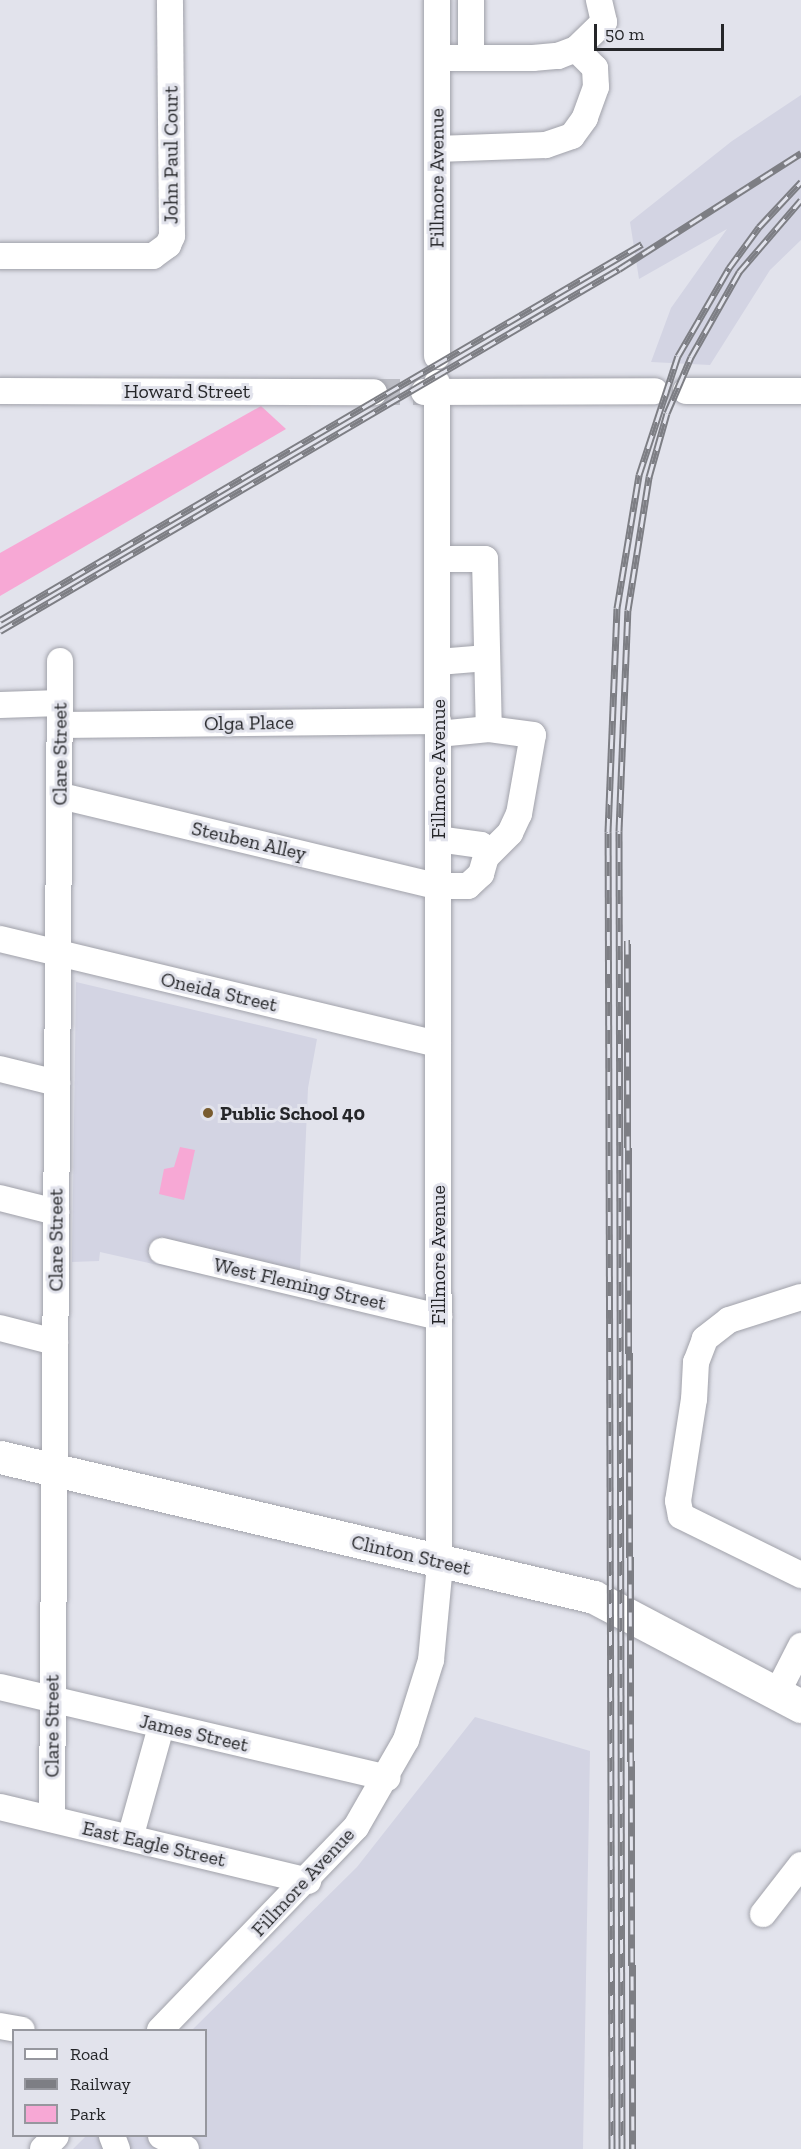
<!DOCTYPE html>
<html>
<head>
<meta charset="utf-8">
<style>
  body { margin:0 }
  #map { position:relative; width:801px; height:2149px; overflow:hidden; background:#e2e3ec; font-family:"Zilla Slab",serif }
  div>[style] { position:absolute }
  .built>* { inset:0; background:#d3d4e3 }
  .green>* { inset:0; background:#f7a8d5 }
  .minor-tunnel>* { height:26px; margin-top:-13px; transform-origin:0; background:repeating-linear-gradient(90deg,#bcbdc5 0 26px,transparent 0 39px) }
  .roads { filter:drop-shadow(0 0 2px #a1a2aa) drop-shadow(0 0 2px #a1a2aa) }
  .minor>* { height:26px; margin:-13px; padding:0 13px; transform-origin:13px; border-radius:13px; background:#fff }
  .major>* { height:33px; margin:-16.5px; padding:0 16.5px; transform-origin:16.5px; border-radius:16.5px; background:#fff }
  .rail>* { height:7px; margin-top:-3.5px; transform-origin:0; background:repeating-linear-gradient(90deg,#e2e3ec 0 14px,#7d7e84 0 28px); box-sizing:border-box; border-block:2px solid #7d7e84 }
  .dots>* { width:16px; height:16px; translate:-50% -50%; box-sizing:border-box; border:3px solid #e2e3ec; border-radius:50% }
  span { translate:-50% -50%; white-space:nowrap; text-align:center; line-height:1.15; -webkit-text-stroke:6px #e2e3ec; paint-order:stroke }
  .street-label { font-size:20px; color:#252629 }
  .poi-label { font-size:20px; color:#252629; font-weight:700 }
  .left { translate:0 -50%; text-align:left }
  .legend { position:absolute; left:12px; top:2029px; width:195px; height:108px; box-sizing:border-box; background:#e2e3ec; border:2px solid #96979e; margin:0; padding:8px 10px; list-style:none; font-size:18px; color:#252629 }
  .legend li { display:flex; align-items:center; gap:12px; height:30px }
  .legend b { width:30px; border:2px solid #96979e }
  .scale { position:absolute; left:594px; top:24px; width:130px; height:27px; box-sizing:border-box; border:3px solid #252629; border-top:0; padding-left:8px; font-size:18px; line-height:21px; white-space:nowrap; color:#252629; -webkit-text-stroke:4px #e2e3ec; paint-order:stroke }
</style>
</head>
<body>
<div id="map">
  <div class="built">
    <div style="clip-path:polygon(801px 95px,801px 240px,770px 270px,710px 365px,651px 362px,671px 308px,727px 229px,639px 279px,630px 222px,732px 141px)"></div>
    <div style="clip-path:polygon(76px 982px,317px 1039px,308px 1088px,300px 1270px,207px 1251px,202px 1275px,100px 1252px,99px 1261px,72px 1262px)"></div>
    <div style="clip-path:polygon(475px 1717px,590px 1751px,583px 2149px,73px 2149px,86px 2136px,206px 2136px,206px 2030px,192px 2030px,357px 1867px)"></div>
  </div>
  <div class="green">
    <div style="clip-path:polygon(261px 406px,286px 429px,0 596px,0 553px)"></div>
    <div style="clip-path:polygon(180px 1147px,195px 1150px,184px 1200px,159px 1194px,164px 1169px,174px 1167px)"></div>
  </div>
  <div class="minor-tunnel">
    <div style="left:374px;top:392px;width:50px"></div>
  </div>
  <div class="roads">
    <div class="minor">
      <div style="left:437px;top:0;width:356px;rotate:90deg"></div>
      <div style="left:576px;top:49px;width:39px;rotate:-44deg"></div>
      <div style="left:604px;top:22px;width:23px;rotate:-103deg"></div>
      <div style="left:437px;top:58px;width:96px"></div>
      <div style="left:533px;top:58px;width:25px;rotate:-5deg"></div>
      <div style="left:558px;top:56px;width:19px;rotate:-21deg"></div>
      <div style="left:576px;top:49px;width:27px;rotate:45deg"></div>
      <div style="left:595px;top:68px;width:19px;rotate:87deg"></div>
      <div style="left:596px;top:87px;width:33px;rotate:110deg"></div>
      <div style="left:585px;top:118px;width:22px;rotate:126deg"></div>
      <div style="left:572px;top:136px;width:28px;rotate:161deg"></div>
      <div style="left:546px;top:145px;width:109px;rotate:177.9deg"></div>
      <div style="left:471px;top:58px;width:58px;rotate:-90deg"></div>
      <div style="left:0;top:256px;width:153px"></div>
      <div style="left:153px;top:256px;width:19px;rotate:-36deg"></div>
      <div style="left:168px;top:245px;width:10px;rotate:-66deg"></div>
      <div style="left:172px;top:236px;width:236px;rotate:-90.5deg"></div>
      <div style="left:0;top:391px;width:374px;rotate:0.2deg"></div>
      <div style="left:686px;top:391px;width:115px"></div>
      <div style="left:424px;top:392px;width:231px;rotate:-0.2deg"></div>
      <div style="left:438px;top:559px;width:47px"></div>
      <div style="left:485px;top:559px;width:170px;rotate:88.7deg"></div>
      <div style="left:489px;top:729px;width:51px;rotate:174.4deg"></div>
      <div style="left:438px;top:662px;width:49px;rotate:-4.7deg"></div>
      <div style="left:0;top:705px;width:60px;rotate:-1.9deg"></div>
      <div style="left:60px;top:725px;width:378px;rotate:-0.6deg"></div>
      <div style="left:61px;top:796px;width:387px;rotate:13.5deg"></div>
      <div style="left:437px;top:886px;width:31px"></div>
      <div style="left:468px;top:886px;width:18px;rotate:-43deg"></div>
      <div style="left:481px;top:874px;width:22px;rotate:-74deg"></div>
      <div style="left:487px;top:853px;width:10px;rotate:-127deg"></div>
      <div style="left:481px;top:845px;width:43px;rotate:-172.1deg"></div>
      <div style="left:486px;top:857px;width:34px;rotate:-45deg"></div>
      <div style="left:510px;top:833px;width:21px;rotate:-65deg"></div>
      <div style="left:519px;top:814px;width:80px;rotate:-80deg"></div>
      <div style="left:533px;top:735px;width:44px;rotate:-172.2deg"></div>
      <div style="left:0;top:939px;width:450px;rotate:13.5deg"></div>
      <div style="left:0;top:1069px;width:59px;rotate:13.8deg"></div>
      <div style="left:0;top:1198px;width:58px;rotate:14deg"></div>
      <div style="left:162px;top:1251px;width:285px;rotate:13.4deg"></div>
      <div style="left:801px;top:1297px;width:76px;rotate:162.3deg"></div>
      <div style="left:729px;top:1320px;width:31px;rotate:142deg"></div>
      <div style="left:705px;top:1339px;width:25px;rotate:111deg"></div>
      <div style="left:696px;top:1362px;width:37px;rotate:93deg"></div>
      <div style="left:694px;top:1399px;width:103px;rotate:98.9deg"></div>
      <div style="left:678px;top:1501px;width:15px;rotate:79deg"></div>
      <div style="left:681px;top:1516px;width:134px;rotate:26.2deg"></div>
      <div style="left:0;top:1328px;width:57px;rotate:14.3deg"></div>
      <div style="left:0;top:1687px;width:398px;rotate:13.2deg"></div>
      <div style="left:777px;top:1693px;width:53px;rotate:-62.9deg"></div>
      <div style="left:0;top:1807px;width:317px;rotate:13.5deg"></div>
      <div style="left:52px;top:1819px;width:1158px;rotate:-89.6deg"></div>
      <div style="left:130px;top:1838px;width:104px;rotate:-74.4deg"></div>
      <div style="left:763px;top:1914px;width:62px;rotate:-52.2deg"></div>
      <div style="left:0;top:2026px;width:22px;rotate:10deg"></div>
      <div style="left:160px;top:2030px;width:282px;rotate:-46deg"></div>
      <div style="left:356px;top:1827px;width:100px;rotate:-60.1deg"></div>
      <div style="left:406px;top:1740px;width:84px;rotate:-72.6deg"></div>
      <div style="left:431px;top:1660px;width:84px;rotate:-84.6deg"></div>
      <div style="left:439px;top:1576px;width:1193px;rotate:-90.1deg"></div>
      <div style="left:112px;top:2136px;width:14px;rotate:69deg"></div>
      <div style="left:161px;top:2136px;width:28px;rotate:27deg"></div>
      <div style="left:43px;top:2149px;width:18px;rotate:-45deg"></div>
    </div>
    <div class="major">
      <div style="left:0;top:1457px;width:610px;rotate:13.26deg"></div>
      <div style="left:594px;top:1597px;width:234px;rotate:27.8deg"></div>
    </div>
  </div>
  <div class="rail">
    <div style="left:0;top:620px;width:744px;rotate:-30.36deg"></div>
    <div style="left:0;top:631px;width:717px;rotate:-30.32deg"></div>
    <div style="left:619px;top:269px;width:216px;rotate:-32.5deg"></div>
    <div style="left:627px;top:940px;width:1209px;rotate:89.72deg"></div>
    <div style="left:612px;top:2149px;width:1317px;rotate:-90.17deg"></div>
    <div style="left:608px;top:832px;width:224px;rotate:-87.7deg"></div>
    <div style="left:617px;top:608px;width:135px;rotate:-80.6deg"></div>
    <div style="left:639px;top:475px;width:125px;rotate:-71.9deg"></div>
    <div style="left:678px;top:356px;width:102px;rotate:-59.9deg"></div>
    <div style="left:729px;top:268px;width:51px;rotate:-53.8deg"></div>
    <div style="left:759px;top:227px;width:62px;rotate:-47deg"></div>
    <div style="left:622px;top:2149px;width:1318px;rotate:-90.13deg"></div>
    <div style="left:619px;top:831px;width:221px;rotate:-87.7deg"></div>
    <div style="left:628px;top:610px;width:135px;rotate:-81deg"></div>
    <div style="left:649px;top:477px;width:66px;rotate:-74.3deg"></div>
    <div style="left:667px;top:413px;width:61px;rotate:-66.8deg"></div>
    <div style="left:691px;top:357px;width:98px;rotate:-60.5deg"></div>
    <div style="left:739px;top:272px;width:95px;rotate:-49.3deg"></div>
  </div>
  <div class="dots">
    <div style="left:208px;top:1113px;background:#795c2f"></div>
  </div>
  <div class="street-label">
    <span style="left:171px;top:155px;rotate:-90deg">John Paul Court</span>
    <span style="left:437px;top:178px;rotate:-90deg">Fillmore Avenue</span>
    <span style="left:187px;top:391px">Howard Street</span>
    <span style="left:249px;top:723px;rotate:-1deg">Olga Place</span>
    <span style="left:60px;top:754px;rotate:-90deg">Clare Street</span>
    <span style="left:438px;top:769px;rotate:-90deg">Fillmore Avenue</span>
    <span style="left:249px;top:841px;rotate:13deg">Steuben Alley</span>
    <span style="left:219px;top:992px;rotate:13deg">Oneida Street</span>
    <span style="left:56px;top:1240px;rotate:-90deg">Clare Street</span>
    <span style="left:438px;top:1255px;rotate:-90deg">Fillmore Avenue</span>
    <span style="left:300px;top:1284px;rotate:13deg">West Fleming Street</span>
    <span style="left:411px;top:1555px;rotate:13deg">Clinton Street</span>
    <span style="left:52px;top:1726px;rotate:-90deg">Clare Street</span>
    <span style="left:194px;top:1733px;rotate:13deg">James Street</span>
    <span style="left:154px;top:1844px;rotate:13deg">East Eagle Street</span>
    <span style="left:303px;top:1882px;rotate:-47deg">Fillmore Avenue</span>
  </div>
  <div class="poi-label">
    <span class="left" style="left:220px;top:1113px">Public School 40</span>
  </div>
  <ul class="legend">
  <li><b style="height:8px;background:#fff"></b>Road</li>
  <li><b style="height:8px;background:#7d7e84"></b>Railway</li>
  <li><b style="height:16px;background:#f7a8d5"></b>Park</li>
  </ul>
  <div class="scale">50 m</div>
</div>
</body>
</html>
